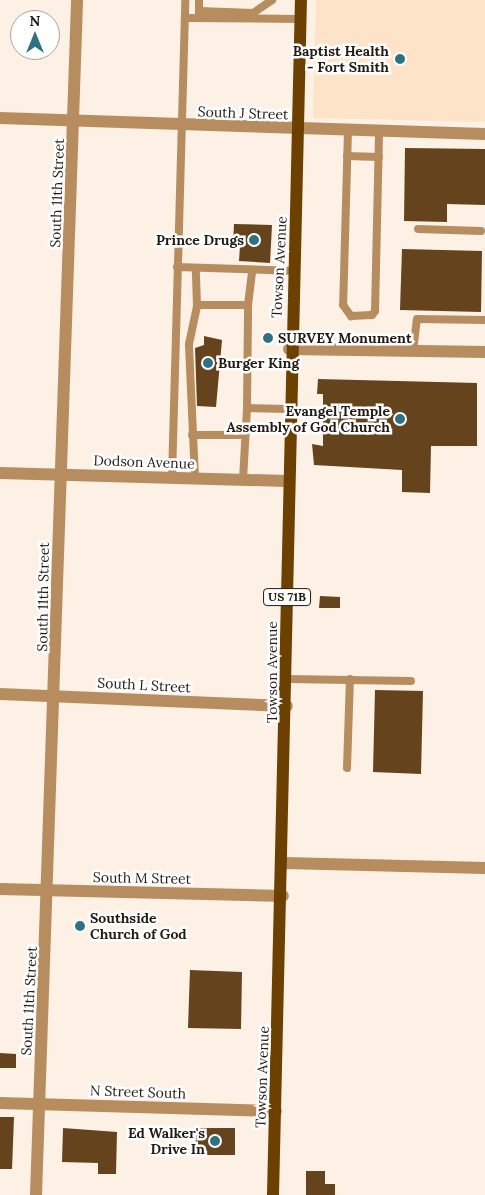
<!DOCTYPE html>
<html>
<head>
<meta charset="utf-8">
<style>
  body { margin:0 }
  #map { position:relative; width:485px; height:1195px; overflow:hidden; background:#fdf0e4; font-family:Lora,serif }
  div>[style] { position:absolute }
  .built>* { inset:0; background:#fde3c8 }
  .building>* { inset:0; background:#64431d }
  .service>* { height:8px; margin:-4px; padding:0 4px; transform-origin:4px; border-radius:4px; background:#b78d60 }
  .minor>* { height:12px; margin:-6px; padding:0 6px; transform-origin:6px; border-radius:6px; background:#b78d60 }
  .tertiary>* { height:12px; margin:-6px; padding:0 6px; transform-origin:6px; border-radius:6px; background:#b78d60 }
  .primary>* { height:12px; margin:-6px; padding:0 6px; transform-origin:6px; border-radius:6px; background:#6b4001 }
  .dots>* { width:14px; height:14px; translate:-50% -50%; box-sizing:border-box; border:2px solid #fff; border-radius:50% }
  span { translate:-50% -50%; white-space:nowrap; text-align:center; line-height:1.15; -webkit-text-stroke:5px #fff; paint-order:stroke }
  .shield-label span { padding:1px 4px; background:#fff; border:1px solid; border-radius:4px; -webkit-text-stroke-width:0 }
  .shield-label { font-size:12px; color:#221a13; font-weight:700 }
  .poi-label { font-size:14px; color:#221a13; font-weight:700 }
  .right { translate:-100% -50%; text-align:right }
  .left { translate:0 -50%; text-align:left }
  .street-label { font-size:14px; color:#221a13 }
  .north { position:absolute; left:10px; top:10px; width:50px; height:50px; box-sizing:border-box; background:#fff; border:1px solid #a7a3a1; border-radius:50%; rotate:0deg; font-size:14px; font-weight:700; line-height:20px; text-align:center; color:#221a13 }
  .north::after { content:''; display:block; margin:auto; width:18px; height:22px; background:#2e7183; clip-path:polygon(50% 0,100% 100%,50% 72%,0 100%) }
</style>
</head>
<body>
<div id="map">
  <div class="built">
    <div style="clip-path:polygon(316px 0,485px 0,485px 122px,313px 118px)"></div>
  </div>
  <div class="building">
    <div style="clip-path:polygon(405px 148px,485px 149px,485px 205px,447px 204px,447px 222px,404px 221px)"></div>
    <div style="clip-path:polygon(234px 224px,272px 225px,270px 263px,239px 261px,240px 246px,233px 245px)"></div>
    <div style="clip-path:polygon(402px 249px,482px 251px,481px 312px,400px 310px)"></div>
    <div style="clip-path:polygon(204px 336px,222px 340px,216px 407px,197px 406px,195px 348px,204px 345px)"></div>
    <div style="clip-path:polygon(318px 379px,477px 383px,477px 446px,431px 446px,430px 493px,402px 492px,402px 470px,314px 465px,312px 444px,323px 446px,323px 394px,317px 394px)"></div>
    <div style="clip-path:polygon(320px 596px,340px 597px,340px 608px,319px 608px)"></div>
    <div style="clip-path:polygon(375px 690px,423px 691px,421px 774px,373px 772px)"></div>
    <div style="clip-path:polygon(190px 970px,242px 972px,241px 1029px,188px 1028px)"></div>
    <div style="clip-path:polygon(0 1053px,16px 1054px,16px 1068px,0 1068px)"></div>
    <div style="clip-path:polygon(0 1117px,14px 1117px,12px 1169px,0 1169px)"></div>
    <div style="clip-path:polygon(63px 1128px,117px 1132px,116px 1174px,98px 1174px,98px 1163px,62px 1162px)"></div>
    <div style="clip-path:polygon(196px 1128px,235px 1128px,235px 1155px,195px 1155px)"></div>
    <div style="clip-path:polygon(306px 1171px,325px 1171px,325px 1184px,335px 1184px,335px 1195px,306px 1195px)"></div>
  </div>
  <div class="service">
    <div style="left:199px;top:11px;width:54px;rotate:2.1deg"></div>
    <div style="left:253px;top:13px;width:23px;rotate:-34deg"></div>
    <div style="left:199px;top:14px;width:14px;rotate:-90deg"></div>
    <div style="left:185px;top:18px;width:116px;rotate:0.5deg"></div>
    <div style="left:348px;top:131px;width:174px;rotate:91.6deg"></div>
    <div style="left:343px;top:305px;width:14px;rotate:54deg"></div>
    <div style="left:351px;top:316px;width:21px;rotate:-3deg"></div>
    <div style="left:372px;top:315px;width:5px;rotate:-53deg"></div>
    <div style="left:375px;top:311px;width:179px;rotate:-88.7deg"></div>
    <div style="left:347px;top:156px;width:32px;rotate:2deg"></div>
    <div style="left:418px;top:229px;width:63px;rotate:1.8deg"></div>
    <div style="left:177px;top:267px;width:119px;rotate:1.9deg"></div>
    <div style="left:197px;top:305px;width:51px"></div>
    <div style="left:248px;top:305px;width:34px;rotate:-83deg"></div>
    <div style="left:413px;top:351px;width:32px;rotate:-83deg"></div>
    <div style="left:417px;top:319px;width:68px;rotate:0.8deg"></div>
    <div style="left:247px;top:408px;width:103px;rotate:-89.4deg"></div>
    <div style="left:192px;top:435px;width:51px"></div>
    <div style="left:172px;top:478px;width:478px;rotate:-88.4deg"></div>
    <div style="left:195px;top:478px;width:134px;rotate:-92.6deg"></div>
    <div style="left:189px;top:344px;width:40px;rotate:-78deg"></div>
    <div style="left:197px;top:305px;width:36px;rotate:-92deg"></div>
    <div style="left:243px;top:480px;width:72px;rotate:-86.8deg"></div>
    <div style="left:247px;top:408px;width:41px;rotate:1.4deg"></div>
    <div style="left:287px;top:679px;width:124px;rotate:0.9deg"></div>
    <div style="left:347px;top:768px;width:89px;rotate:-88.1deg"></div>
  </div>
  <div class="minor">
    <div style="left:0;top:118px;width:485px;rotate:1.9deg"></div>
    <div style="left:0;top:473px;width:287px;rotate:1.6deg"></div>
    <div style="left:0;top:694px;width:287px;rotate:2.4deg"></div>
    <div style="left:284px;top:863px;width:201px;rotate:1.4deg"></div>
    <div style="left:0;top:889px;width:283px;rotate:1.4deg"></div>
    <div style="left:0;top:1103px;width:276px;rotate:1.7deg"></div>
    <div style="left:36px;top:1195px;width:1196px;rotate:-88.03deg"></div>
  </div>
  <div class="tertiary">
    <div style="left:289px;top:349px;width:196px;rotate:0.9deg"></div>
  </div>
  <div class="primary">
    <div style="left:273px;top:1195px;width:1195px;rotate:-88.66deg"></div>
  </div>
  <div class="dots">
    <div style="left:400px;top:59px;background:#2e7183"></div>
    <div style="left:254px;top:240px;background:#2e7183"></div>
    <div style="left:268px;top:338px;background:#2e7183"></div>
    <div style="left:208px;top:363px;background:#2e7183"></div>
    <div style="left:400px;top:419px;background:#2e7183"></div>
    <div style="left:80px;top:926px;background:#2e7183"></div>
    <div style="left:215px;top:1141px;background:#2e7183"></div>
  </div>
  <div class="shield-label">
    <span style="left:287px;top:597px">US 71B</span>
  </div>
  <div class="poi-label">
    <span class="right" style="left:389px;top:59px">Baptist Health<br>- Fort Smith</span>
    <span class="right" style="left:244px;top:240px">Prince Drugs</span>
    <span class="left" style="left:278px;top:338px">SURVEY Monument</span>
    <span class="left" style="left:218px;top:363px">Burger King</span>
    <span class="right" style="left:390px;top:419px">Evangel Temple<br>Assembly of God Church</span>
    <span class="left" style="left:90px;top:926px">Southside<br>Church of God</span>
    <span class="right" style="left:205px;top:1141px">Ed Walker's<br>Drive In</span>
  </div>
  <div class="street-label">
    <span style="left:243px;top:113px;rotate:2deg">South J Street</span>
    <span style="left:57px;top:193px;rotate:-88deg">South 11th Street</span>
    <span style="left:279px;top:267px;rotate:-87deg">Towson Avenue</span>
    <span style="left:144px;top:462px;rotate:2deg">Dodson Avenue</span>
    <span style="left:43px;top:597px;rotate:-89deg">South 11th Street</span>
    <span style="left:272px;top:672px;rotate:-90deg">Towson Avenue</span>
    <span style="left:144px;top:685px;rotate:3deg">South L Street</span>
    <span style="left:142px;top:878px;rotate:1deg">South M Street</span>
    <span style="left:29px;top:1001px;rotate:-87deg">South 11th Street</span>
    <span style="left:262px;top:1077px;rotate:-88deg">Towson Avenue</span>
    <span style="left:138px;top:1092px;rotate:2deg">N Street South</span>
  </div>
  <div class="north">N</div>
</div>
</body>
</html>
